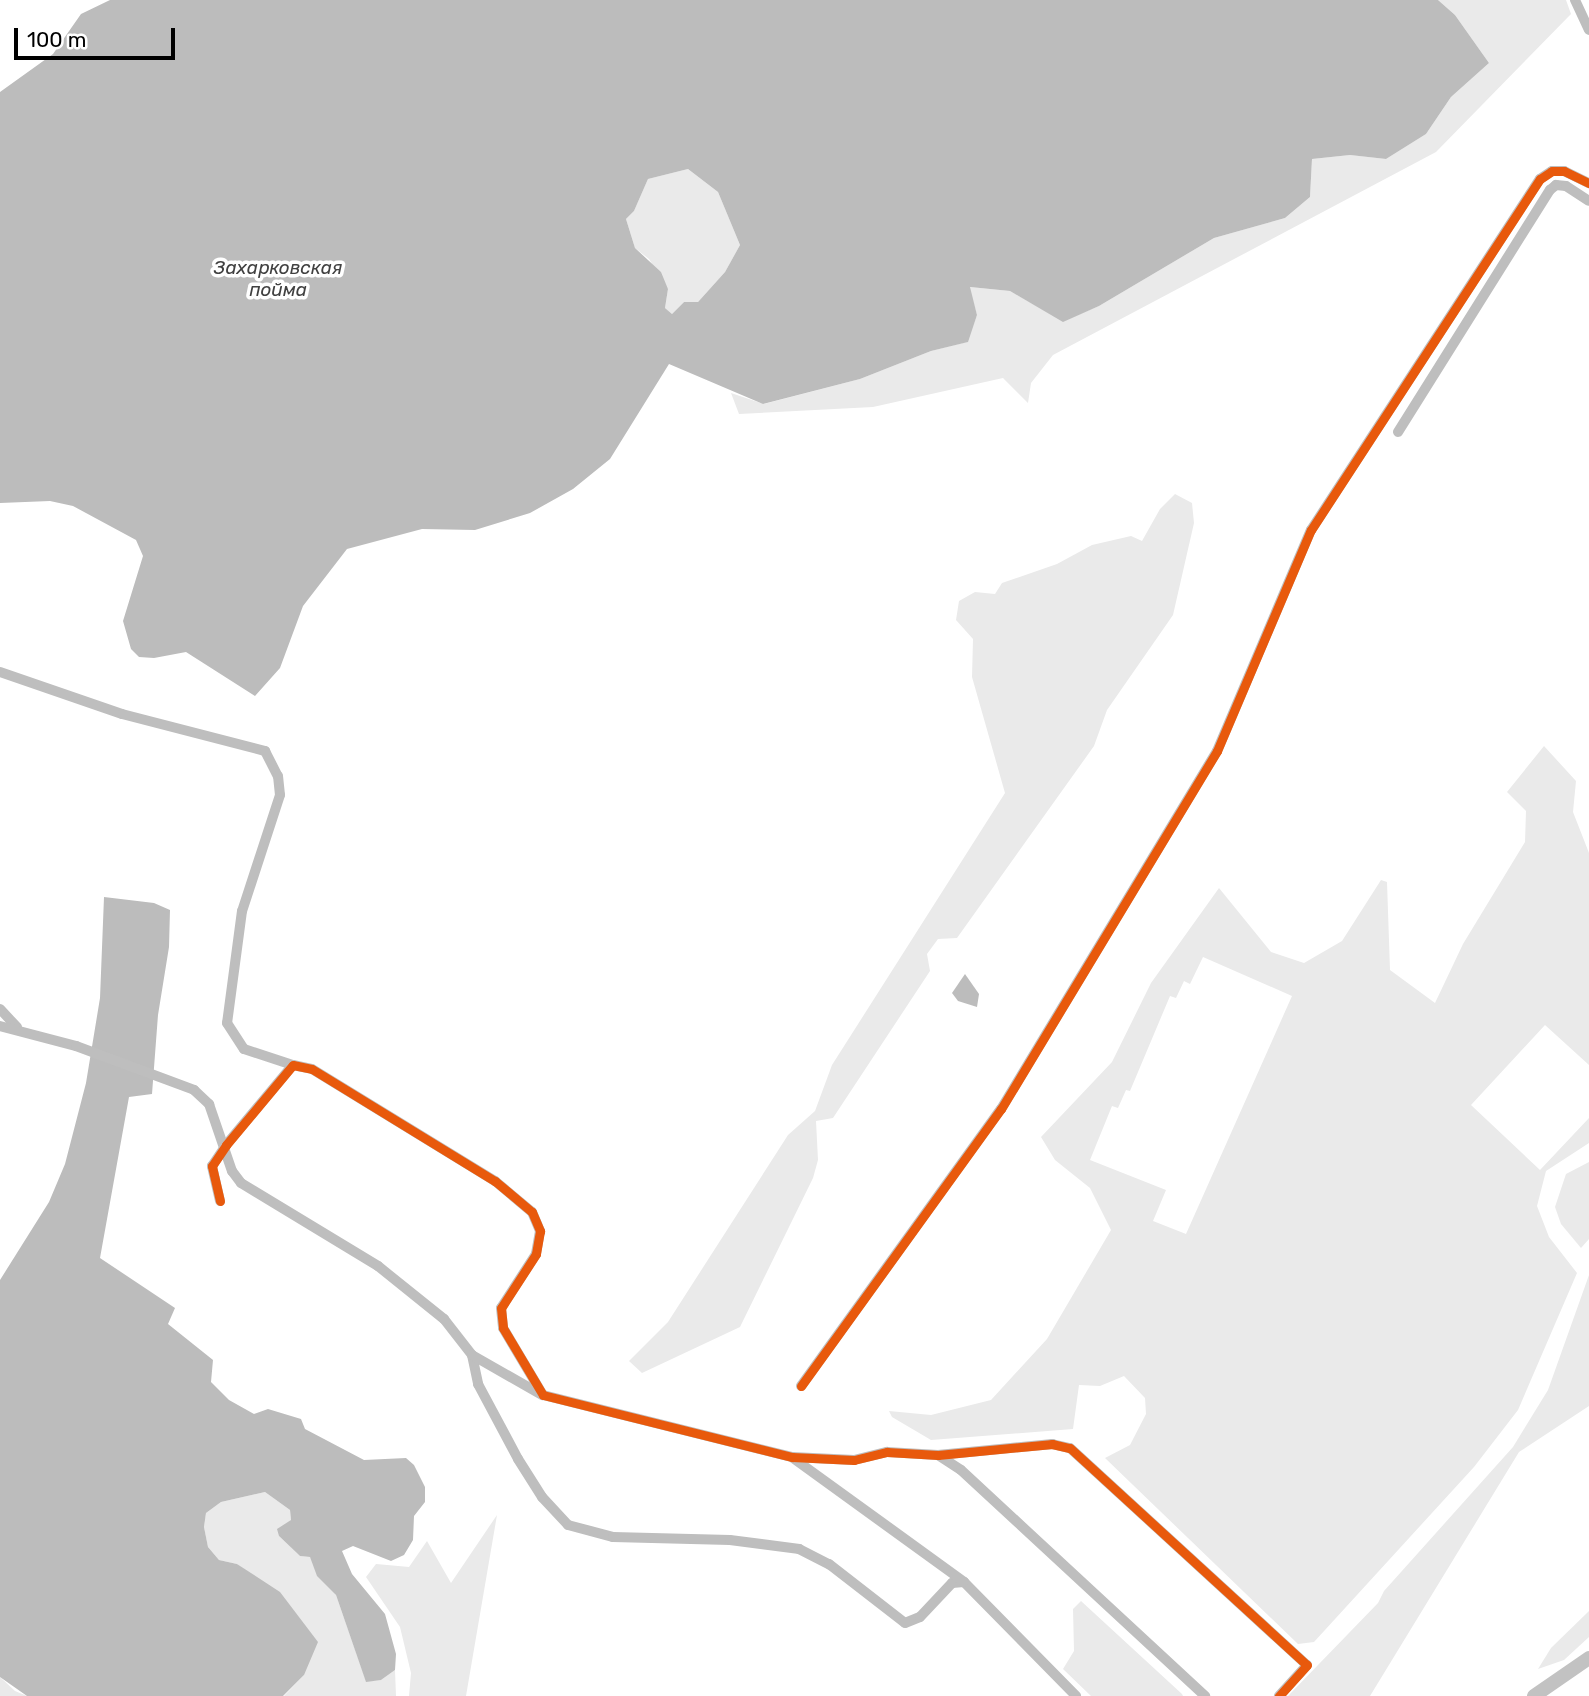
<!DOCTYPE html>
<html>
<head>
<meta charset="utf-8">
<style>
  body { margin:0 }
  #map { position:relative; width:1589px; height:1696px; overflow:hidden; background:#fff; font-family:Rubik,sans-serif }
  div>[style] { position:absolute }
  .green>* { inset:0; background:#eaeaea }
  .water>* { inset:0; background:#bcbcbc }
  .street>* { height:10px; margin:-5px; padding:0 5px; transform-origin:5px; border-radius:5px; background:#bebebe }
  .secondary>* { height:14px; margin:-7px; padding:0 7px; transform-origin:7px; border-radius:7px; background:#c2c2c2 }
  .cycleway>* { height:9px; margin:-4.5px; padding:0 4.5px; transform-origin:4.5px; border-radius:4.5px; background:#e8590c }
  span { translate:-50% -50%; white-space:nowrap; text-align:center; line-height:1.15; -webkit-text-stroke:7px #fff; paint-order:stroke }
  .water-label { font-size:19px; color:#414141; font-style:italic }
  .scale { position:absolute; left:14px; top:28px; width:161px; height:32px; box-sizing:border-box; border:4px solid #000; border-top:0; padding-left:9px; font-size:21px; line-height:24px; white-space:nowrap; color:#000; -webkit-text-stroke:5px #fff; paint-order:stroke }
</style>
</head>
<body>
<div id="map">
  <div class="green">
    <div style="clip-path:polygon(1438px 0,1566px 0,1571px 14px,1436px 152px,1053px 355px,1031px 383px,1028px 403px,1003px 378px,873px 407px,739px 414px,731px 393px,764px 404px,860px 379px,931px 351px,967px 342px,977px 315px,969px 287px,1010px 291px,1063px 321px,1099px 306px,1214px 238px,1285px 218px,1310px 197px,1312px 159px,1350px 155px,1386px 159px,1426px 134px,1451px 97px,1489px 63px,1455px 15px)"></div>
    <div style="clip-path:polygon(688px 169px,718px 192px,740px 245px,725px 272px,698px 302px,684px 302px,672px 314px,665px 308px,668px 289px,649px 259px,635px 248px,626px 219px,634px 211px,648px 179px)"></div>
    <div style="clip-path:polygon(1175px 494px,1192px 503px,1194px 523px,1173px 615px,1107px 710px,1094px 746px,957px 938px,938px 939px,927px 954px,930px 971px,833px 1118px,816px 1121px,818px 1160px,813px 1178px,740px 1327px,642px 1373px,629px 1361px,668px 1322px,788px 1135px,815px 1111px,832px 1065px,1005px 793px,972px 677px,973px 639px,956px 620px,959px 601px,975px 592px,995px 594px,1002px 583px,1057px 564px,1092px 545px,1131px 536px,1142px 541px,1160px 509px)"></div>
    <div style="clip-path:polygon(evenodd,1544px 746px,1576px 781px,1573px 812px,1589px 853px,1589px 1065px,1545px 1025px,1471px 1105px,1540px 1170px,1589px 1118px,1589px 1143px,1546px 1171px,1537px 1206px,1549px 1237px,1577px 1273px,1518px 1410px,1474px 1467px,1314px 1642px,1298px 1644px,1105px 1458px,1130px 1445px,1146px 1414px,1145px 1398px,1124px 1376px,1100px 1386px,1079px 1385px,1073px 1429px,931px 1440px,892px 1417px,889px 1411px,931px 1415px,991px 1400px,1047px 1339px,1111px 1230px,1090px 1188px,1055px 1160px,1041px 1137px,1112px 1062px,1151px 983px,1219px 888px,1271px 952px,1304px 963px,1342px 941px,1381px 880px,1387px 882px,1390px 970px,1435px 1003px,1463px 944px,1525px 842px,1526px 811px,1507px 792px,1544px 746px,1203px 957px,1292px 996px,1186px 1234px,1153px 1221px,1166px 1190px,1090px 1160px,1112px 1106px,1118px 1108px,1126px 1090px,1130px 1091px,1170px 996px,1176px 998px,1184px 981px,1190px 984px,1203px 957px)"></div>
    <div style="clip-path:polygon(1589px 1162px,1589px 1239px,1581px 1248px,1561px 1224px,1555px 1207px,1566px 1174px)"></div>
    <div style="clip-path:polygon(1589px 1275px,1589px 1406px,1519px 1452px,1370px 1696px,1288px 1696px,1378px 1603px,1384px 1591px,1513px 1447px,1548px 1390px)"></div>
    <div style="clip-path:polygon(265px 1492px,290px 1510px,291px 1520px,279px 1536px,300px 1556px,310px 1557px,336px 1595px,366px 1681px,381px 1680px,395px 1670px,396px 1696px,284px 1696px,304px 1675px,251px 1574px,237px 1564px,219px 1560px,208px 1547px,204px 1527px,206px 1513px,221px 1502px)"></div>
    <div style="clip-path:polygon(497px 1515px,466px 1696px,409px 1696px,411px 1673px,400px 1627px,366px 1577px,376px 1564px,409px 1567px,427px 1541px,451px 1583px)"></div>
    <div style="clip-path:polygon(1081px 1601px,1182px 1694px,1183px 1696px,1091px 1696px,1063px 1669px,1074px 1651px,1073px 1609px)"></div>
    <div style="clip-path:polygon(1589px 1611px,1589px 1637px,1564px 1660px,1538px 1669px,1551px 1648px)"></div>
    <div style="clip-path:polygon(0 1677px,15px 1691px,27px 1696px,0 1696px)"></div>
  </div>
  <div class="water">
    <div style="clip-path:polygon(evenodd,110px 0,1438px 0,1455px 15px,1489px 63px,1451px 97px,1426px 134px,1386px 159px,1350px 155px,1312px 159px,1310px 197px,1285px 218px,1214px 238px,1099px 306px,1063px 322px,1010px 291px,970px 287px,977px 315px,968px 342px,931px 351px,860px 379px,763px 404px,669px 364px,610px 459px,573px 489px,530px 513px,475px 530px,422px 529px,347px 549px,303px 606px,280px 668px,255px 696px,186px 652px,154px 658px,139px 657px,131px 649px,123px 621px,143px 556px,136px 540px,73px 506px,50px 501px,0 503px,0 92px,53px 54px,81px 14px,110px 0,688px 169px,718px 192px,740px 245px,725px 272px,698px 302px,684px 302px,672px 314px,665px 308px,668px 289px,661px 272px,635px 248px,626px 219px,634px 211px,648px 179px,688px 169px)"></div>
    <div style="clip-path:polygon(104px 897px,154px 903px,170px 910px,169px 947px,158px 1015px,152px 1094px,129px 1097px,100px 1258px,175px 1308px,168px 1324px,213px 1360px,211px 1382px,229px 1400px,254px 1414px,268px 1409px,301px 1419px,305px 1429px,364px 1460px,406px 1458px,414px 1465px,425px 1487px,425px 1502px,414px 1516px,413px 1540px,404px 1555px,391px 1561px,353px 1546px,342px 1551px,352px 1574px,385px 1614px,396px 1654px,395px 1670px,381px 1680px,366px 1682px,336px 1595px,317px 1576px,310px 1557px,300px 1556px,279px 1536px,277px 1529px,291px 1520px,290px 1510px,265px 1492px,221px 1502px,206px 1513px,204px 1527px,208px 1547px,219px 1560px,237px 1564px,280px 1592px,318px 1642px,304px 1675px,283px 1696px,27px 1696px,0 1677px,0 1280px,49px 1202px,65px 1164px,86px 1083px,100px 998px)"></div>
    <div style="clip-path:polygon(965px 974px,979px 994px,977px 1007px,958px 1001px,952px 993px)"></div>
  </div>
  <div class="street">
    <div style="left:1575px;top:0;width:33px;rotate:65deg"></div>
    <div style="left:1398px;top:432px;width:286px;rotate:-57.9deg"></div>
    <div style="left:1550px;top:190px;width:8px;rotate:-40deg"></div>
    <div style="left:1556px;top:185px;width:10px;rotate:6deg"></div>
    <div style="left:1566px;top:186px;width:27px;rotate:33deg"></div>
    <div style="left:0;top:672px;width:129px;rotate:19deg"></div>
    <div style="left:122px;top:714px;width:148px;rotate:14.5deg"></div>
    <div style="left:265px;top:751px;width:28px;rotate:63deg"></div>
    <div style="left:278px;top:776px;width:19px;rotate:84deg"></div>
    <div style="left:280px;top:795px;width:122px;rotate:108.1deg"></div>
    <div style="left:242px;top:911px;width:113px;rotate:97.6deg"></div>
    <div style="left:227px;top:1023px;width:31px;rotate:57deg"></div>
    <div style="left:244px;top:1049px;width:52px;rotate:18.1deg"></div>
    <div style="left:0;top:1009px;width:25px;rotate:47deg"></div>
    <div style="left:0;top:1026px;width:79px;rotate:14.7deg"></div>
    <div style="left:76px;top:1046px;width:126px;rotate:20.4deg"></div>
    <div style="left:194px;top:1090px;width:21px;rotate:43deg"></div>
    <div style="left:209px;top:1104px;width:71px;rotate:71.1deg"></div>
    <div style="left:232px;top:1171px;width:15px;rotate:53deg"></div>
    <div style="left:241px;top:1183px;width:160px;rotate:31.2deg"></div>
    <div style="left:378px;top:1266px;width:85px;rotate:38.8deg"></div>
    <div style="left:444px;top:1319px;width:46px;rotate:52.1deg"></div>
    <div style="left:472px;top:1355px;width:30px;rotate:78deg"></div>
    <div style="left:478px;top:1384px;width:85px;rotate:61.9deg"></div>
    <div style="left:518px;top:1459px;width:45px;rotate:57.7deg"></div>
    <div style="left:542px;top:1497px;width:38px;rotate:47deg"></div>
    <div style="left:568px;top:1525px;width:47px;rotate:14.9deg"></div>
    <div style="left:613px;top:1537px;width:117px;rotate:1.5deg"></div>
    <div style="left:730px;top:1540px;width:70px;rotate:7.4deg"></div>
    <div style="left:799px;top:1549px;width:34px;rotate:27deg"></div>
    <div style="left:829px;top:1564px;width:96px;rotate:37.8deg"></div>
    <div style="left:905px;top:1623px;width:16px;rotate:-22deg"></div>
    <div style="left:920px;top:1617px;width:47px;rotate:-46.7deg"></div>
    <div style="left:952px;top:1583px;width:12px;rotate:-5deg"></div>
    <div style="left:964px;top:1582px;width:160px;rotate:45.5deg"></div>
    <div style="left:220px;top:1201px;width:36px;rotate:-103deg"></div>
    <div style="left:212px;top:1166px;width:25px;rotate:-56deg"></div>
    <div style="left:226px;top:1145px;width:104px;rotate:-50.1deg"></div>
    <div style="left:293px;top:1065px;width:19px;rotate:12deg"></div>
    <div style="left:312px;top:1069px;width:215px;rotate:31.5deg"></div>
    <div style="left:495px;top:1181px;width:48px;rotate:40deg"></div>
    <div style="left:532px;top:1212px;width:21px;rotate:67deg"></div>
    <div style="left:540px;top:1231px;width:23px;rotate:100deg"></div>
    <div style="left:536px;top:1254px;width:64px;rotate:122.9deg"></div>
    <div style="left:501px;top:1308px;width:20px;rotate:84deg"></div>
    <div style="left:503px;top:1328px;width:78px;rotate:59.2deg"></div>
    <div style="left:543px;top:1395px;width:257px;rotate:14deg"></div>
    <div style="left:792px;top:1457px;width:62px;rotate:2.8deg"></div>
    <div style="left:854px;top:1460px;width:34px;rotate:-14deg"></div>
    <div style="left:887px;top:1452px;width:51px;rotate:3.4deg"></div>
    <div style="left:938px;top:1455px;width:115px;rotate:-5.5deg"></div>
    <div style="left:1052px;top:1444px;width:18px;rotate:13deg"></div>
    <div style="left:1070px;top:1448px;width:321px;rotate:42.5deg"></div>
    <div style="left:1307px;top:1665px;width:42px;rotate:132.1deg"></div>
    <div style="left:472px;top:1355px;width:81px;rotate:29.7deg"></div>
    <div style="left:801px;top:1386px;width:342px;rotate:-54.2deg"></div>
    <div style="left:1001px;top:1109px;width:418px;rotate:-58.9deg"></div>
    <div style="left:1217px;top:751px;width:240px;rotate:-67deg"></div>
    <div style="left:1311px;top:530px;width:419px;rotate:-56.9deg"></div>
    <div style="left:1540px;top:179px;width:14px;rotate:-34deg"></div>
    <div style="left:1552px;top:171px;width:12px"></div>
    <div style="left:1564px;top:171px;width:28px;rotate:26deg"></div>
    <div style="left:938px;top:1455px;width:27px;rotate:33deg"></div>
    <div style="left:961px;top:1470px;width:333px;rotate:42.8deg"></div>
    <div style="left:793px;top:1458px;width:211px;rotate:35.9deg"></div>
  </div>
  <div class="secondary">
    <div style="left:1534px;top:1696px;width:67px;rotate:-34.6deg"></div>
  </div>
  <div class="cycleway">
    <div style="left:220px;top:1201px;width:36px;rotate:-103deg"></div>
    <div style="left:212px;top:1166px;width:25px;rotate:-56deg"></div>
    <div style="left:226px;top:1145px;width:104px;rotate:-50.1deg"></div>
    <div style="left:293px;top:1065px;width:19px;rotate:12deg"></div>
    <div style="left:312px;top:1069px;width:215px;rotate:31.5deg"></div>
    <div style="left:495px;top:1181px;width:48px;rotate:40deg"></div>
    <div style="left:532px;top:1212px;width:21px;rotate:67deg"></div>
    <div style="left:540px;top:1231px;width:23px;rotate:100deg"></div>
    <div style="left:536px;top:1254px;width:64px;rotate:122.9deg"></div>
    <div style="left:501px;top:1308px;width:20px;rotate:84deg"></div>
    <div style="left:503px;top:1328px;width:78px;rotate:59.2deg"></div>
    <div style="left:543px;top:1395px;width:257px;rotate:14deg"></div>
    <div style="left:792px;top:1457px;width:62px;rotate:2.8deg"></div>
    <div style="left:854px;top:1460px;width:34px;rotate:-14deg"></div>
    <div style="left:887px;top:1452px;width:51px;rotate:3.4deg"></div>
    <div style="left:938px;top:1455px;width:115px;rotate:-5.5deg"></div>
    <div style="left:1052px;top:1444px;width:18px;rotate:13deg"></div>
    <div style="left:1070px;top:1448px;width:321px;rotate:42.5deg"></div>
    <div style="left:1307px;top:1665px;width:42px;rotate:132.1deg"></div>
    <div style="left:801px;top:1386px;width:342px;rotate:-54.2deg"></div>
    <div style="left:1001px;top:1109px;width:418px;rotate:-58.9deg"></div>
    <div style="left:1217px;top:751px;width:240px;rotate:-67deg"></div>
    <div style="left:1311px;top:530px;width:419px;rotate:-56.9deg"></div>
    <div style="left:1540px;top:179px;width:14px;rotate:-34deg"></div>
    <div style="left:1552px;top:171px;width:12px"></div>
    <div style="left:1564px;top:171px;width:28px;rotate:26deg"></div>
  </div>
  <div class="water-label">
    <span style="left:278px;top:279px">Захарковская<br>пойма</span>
  </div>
  <div class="scale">100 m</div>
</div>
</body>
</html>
